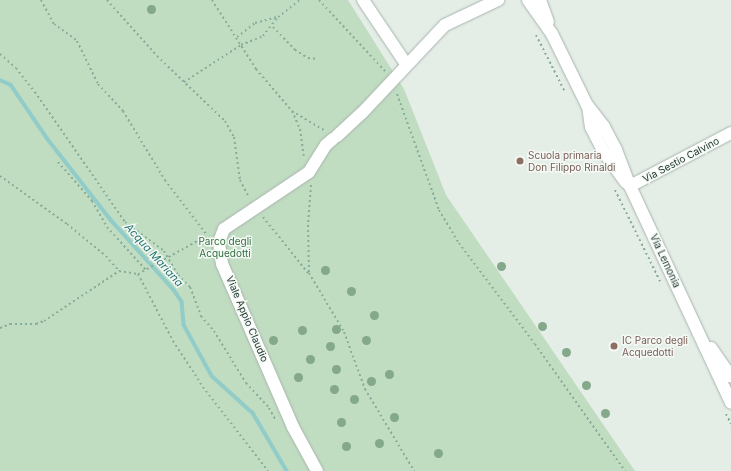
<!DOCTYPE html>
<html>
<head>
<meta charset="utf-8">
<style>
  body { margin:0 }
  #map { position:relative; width:731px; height:471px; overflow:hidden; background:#e5ede7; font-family:Inter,sans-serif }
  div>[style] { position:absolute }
  .green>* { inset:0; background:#c0dcc1 }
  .stream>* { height:3.5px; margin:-1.75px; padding:0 1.75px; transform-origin:1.75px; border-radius:1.75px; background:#92ccc9 }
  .path>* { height:2px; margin-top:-1px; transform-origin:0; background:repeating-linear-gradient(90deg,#88ad9a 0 2px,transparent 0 5px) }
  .roads { filter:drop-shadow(0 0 1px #a8b5ad) drop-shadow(0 0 1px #a8b5ad) }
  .minor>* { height:12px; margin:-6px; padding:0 6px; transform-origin:6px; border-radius:6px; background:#fff }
  .trees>* { width:9px; height:9px; margin:-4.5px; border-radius:50%; background:#83a88a }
  .dots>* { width:11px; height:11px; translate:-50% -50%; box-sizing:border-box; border:2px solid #f5f9f6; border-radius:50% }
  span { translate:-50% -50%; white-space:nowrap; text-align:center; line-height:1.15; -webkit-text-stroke:3px #f5f9f6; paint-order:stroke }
  .education-label { font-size:10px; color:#785e54 }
  .left { translate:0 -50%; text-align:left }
  .street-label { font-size:10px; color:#253d32 }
  .park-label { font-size:10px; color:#33703e }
  .water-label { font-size:11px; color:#257470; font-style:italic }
</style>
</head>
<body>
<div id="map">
  <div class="green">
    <div style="clip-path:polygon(0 0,348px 0,404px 89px,446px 195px,635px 471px,0 471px)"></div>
  </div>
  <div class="stream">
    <div style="left:0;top:80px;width:12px;rotate:24deg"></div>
    <div style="left:11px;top:85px;width:64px;rotate:55.8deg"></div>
    <div style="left:47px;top:138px;width:104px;rotate:52deg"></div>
    <div style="left:111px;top:220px;width:94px;rotate:48deg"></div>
    <div style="left:174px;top:290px;width:14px;rotate:56deg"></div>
    <div style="left:182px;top:302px;width:23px;rotate:85deg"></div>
    <div style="left:184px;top:325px;width:58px;rotate:61.2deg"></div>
    <div style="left:212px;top:376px;width:55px;rotate:42.1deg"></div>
    <div style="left:253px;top:413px;width:67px;rotate:59.6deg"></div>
  </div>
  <div class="path">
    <div style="left:41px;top:0;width:27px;rotate:62deg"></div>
    <div style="left:54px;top:24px;width:29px;rotate:36deg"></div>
    <div style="left:77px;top:41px;width:48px;rotate:64deg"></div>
    <div style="left:98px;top:84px;width:37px;rotate:47deg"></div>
    <div style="left:123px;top:111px;width:81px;rotate:58.7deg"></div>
    <div style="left:165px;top:180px;width:69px;rotate:52.6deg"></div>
    <div style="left:107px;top:0;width:75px;rotate:48.2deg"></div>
    <div style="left:157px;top:56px;width:94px;rotate:43.7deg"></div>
    <div style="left:225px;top:121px;width:18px;rotate:61deg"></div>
    <div style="left:234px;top:137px;width:43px;rotate:82.1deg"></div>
    <div style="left:240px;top:180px;width:20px;rotate:63deg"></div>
    <div style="left:212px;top:0;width:82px;rotate:57.5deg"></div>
    <div style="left:256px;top:69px;width:55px;rotate:49.4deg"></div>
    <div style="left:292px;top:111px;width:39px;rotate:31deg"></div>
    <div style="left:319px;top:0;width:97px;rotate:47.1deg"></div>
    <div style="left:273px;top:27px;width:32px;rotate:46deg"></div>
    <div style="left:295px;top:50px;width:15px;rotate:32deg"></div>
    <div style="left:308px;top:58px;width:10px;rotate:6deg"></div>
    <div style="left:536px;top:35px;width:62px;rotate:63deg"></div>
    <div style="left:237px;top:37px;width:23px;rotate:-38deg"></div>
    <div style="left:255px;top:23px;width:24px;rotate:-15deg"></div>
    <div style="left:0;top:54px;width:21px;rotate:41deg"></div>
    <div style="left:16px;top:68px;width:31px;rotate:52deg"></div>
    <div style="left:35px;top:92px;width:158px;rotate:55.3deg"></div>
    <div style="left:125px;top:222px;width:49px;rotate:36.6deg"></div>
    <div style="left:164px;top:251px;width:28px;rotate:60deg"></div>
    <div style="left:178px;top:275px;width:17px;rotate:45deg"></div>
    <div style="left:190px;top:287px;width:31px;rotate:69deg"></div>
    <div style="left:201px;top:316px;width:20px;rotate:49deg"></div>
    <div style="left:214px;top:331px;width:61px;rotate:58.4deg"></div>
    <div style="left:246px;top:383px;width:34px;rotate:47deg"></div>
    <div style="left:269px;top:408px;width:13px;rotate:61deg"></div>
    <div style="left:184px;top:82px;width:68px;rotate:-33deg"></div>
    <div style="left:241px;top:45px;width:24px;rotate:-22deg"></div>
    <div style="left:263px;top:36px;width:24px;rotate:-52deg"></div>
    <div style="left:278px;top:17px;width:28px;rotate:-38deg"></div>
    <div style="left:397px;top:94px;width:123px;rotate:70.1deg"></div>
    <div style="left:439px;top:210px;width:39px;rotate:59deg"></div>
    <div style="left:459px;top:243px;width:126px;rotate:53deg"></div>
    <div style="left:535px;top:344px;width:156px;rotate:54.7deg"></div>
    <div style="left:292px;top:111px;width:20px;rotate:66deg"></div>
    <div style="left:300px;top:129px;width:27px;rotate:82deg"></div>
    <div style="left:58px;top:162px;width:52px;rotate:48.9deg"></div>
    <div style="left:92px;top:201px;width:30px;rotate:60deg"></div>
    <div style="left:107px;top:227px;width:57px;rotate:47.9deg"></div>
    <div style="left:0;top:176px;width:82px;rotate:35.6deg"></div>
    <div style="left:67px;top:224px;width:50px;rotate:39.4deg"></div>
    <div style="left:106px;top:256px;width:20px;rotate:49deg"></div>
    <div style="left:311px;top:185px;width:40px;rotate:94.3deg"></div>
    <div style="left:308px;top:225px;width:48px;rotate:88.8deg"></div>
    <div style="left:309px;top:273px;width:69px;rotate:59.3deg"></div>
    <div style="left:344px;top:332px;width:61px;rotate:69.8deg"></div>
    <div style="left:365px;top:389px;width:96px;rotate:59.1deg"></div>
    <div style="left:615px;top:190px;width:102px;rotate:63.7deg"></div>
    <div style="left:263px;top:217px;width:72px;rotate:51.2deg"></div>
    <div style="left:138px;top:274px;width:76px;rotate:62.4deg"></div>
    <div style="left:173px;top:341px;width:55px;rotate:56.9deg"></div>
    <div style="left:203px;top:387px;width:106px;rotate:52.3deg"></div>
    <div style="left:0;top:328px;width:11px;rotate:-22deg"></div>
    <div style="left:10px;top:324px;width:26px"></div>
    <div style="left:36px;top:324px;width:9px;rotate:-21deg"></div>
    <div style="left:44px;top:321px;width:90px;rotate:-33.7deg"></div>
    <div style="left:119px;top:271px;width:19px;rotate:9deg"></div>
    <div style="left:138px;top:274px;width:80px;rotate:-29.1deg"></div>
    <div style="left:726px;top:414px;width:11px;rotate:63deg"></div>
  </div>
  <div class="roads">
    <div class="minor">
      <div style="left:363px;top:0;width:77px;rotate:56.1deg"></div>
      <div style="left:528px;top:0;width:42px;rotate:54.8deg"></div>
      <div style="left:552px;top:34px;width:79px;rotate:63.8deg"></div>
      <div style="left:587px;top:105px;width:28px;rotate:52deg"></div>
      <div style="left:604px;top:127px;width:26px;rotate:62deg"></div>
      <div style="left:616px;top:150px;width:39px;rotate:69deg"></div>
      <div style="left:630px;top:186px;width:239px;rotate:65deg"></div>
      <div style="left:540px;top:0;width:23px;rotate:70deg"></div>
      <div style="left:588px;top:106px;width:21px;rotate:82deg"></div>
      <div style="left:591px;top:127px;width:27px;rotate:63deg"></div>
      <div style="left:603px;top:151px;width:39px;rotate:54deg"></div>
      <div style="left:337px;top:136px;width:34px;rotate:-43deg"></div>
      <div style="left:362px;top:113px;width:121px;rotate:-46.7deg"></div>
      <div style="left:445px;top:25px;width:59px;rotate:-25.3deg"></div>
      <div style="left:630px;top:186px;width:114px;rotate:-27.7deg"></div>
      <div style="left:711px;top:348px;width:35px;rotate:55deg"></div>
      <div style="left:317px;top:471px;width:50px;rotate:-118.6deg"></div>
      <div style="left:293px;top:427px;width:178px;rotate:-113.5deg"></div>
      <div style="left:222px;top:264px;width:22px;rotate:-98deg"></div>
      <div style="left:219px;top:242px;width:14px;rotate:-69deg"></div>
      <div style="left:224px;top:229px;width:102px;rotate:-33.8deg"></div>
      <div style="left:309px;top:172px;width:32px;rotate:-58deg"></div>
      <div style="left:326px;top:145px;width:9px;rotate:-41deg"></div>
    </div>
  </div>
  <div class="trees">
    <div style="left:151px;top:9px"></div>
    <div style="left:501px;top:266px"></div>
    <div style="left:325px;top:270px"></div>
    <div style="left:351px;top:291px"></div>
    <div style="left:374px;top:315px"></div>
    <div style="left:542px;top:326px"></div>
    <div style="left:336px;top:329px"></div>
    <div style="left:302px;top:330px"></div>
    <div style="left:273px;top:340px"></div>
    <div style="left:366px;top:340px"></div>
    <div style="left:330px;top:346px"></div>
    <div style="left:566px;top:352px"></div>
    <div style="left:310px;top:359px"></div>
    <div style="left:336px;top:369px"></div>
    <div style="left:389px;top:374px"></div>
    <div style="left:298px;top:377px"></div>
    <div style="left:371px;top:381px"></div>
    <div style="left:586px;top:385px"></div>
    <div style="left:334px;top:389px"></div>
    <div style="left:354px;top:399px"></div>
    <div style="left:605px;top:413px"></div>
    <div style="left:394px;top:417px"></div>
    <div style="left:341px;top:422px"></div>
    <div style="left:379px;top:443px"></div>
    <div style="left:346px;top:446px"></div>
    <div style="left:438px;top:453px"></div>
  </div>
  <div class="dots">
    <div style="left:520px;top:161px;background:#8d6e63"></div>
    <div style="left:614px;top:346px;background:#8d6e63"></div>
  </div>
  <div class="education-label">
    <span class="left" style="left:528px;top:161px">Scuola primaria<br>Don Filippo Rinaldi</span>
    <span class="left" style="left:622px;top:346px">IC Parco degli<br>Acquedotti</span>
  </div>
  <div class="street-label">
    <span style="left:681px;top:160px;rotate:-28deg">Via Sestio Calvino</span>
    <span style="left:665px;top:261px;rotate:65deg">Via Lemonia</span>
    <span style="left:247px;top:319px;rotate:67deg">Viale Appio Claudio</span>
  </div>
  <div class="park-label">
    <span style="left:225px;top:247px">Parco degli<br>Acquedotti</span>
  </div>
  <div class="water-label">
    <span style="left:154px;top:255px;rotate:48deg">Acqua Mariana</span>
  </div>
</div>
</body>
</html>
